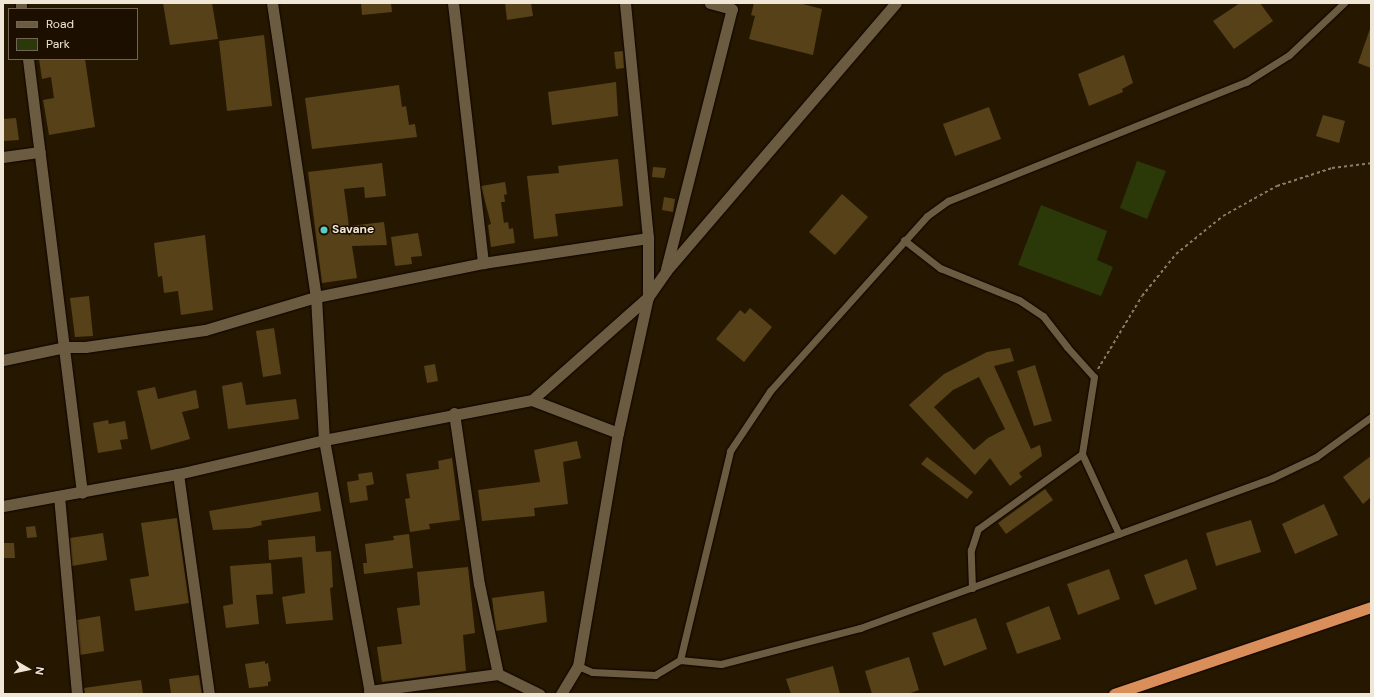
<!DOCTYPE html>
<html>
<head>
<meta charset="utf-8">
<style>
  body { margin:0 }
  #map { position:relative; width:1374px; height:697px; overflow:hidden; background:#261800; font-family:"DM Sans",sans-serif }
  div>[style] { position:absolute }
  .green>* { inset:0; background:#2b3909 }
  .building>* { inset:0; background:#574118 }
  .path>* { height:2px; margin-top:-1px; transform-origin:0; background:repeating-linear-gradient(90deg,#887c68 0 3px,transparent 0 6px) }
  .roads { filter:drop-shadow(0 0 1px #0e0300) drop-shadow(0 0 1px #0e0300) }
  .service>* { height:7px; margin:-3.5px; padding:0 3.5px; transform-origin:3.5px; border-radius:3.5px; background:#6b5b40 }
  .minor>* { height:11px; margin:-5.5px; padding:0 5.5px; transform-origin:5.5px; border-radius:5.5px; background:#6b5b40 }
  .trunk>* { height:11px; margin:-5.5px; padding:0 5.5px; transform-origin:5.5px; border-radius:5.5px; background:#da8e5a }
  .dots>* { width:11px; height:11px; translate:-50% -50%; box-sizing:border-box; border:2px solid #1c0f00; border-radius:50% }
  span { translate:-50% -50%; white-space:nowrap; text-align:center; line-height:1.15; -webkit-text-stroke:3px #1c0f00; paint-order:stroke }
  .poi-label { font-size:12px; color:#efe6d6; font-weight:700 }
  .left { translate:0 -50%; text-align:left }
  .frame { position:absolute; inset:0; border:4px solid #efe6d6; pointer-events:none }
  .legend { position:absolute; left:8px; top:8px; width:130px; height:52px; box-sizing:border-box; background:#1c0f00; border:1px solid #706556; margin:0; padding:5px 7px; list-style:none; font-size:12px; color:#efe6d6 }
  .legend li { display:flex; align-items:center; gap:8px; height:20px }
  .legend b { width:20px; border:1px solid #706556 }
  .north { position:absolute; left:8px; top:649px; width:40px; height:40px; -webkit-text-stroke:3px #1c0f00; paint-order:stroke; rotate:99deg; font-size:11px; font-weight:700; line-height:16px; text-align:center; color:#efe6d6 }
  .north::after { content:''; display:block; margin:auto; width:14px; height:18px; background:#efe6d6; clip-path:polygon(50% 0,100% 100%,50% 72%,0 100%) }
</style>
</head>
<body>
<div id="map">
  <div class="green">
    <div style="clip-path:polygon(1137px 161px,1166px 171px,1147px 219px,1120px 208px)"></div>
    <div style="clip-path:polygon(1041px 205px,1107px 231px,1097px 260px,1113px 267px,1101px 296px,1018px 265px)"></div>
  </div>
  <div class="building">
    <div style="clip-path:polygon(163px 3px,212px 3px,218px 39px,170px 45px)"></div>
    <div style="clip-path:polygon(361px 3px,391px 3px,392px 12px,362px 15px)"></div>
    <div style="clip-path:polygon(505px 3px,531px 3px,533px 16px,507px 20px)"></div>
    <div style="clip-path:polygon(754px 3px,799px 3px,822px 9px,813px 55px,749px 39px,755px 16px,751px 15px)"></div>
    <div style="clip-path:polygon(1240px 3px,1260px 3px,1273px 21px,1234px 49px,1213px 21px)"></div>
    <div style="clip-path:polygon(1370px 29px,1371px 30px,1371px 68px,1358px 63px)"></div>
    <div style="clip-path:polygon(264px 35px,272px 106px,227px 111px,219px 41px)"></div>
    <div style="clip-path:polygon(623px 51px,624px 68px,616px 69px,614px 52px)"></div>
    <div style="clip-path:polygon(1124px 55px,1133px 83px,1122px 89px,1123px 92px,1089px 106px,1078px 74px)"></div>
    <div style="clip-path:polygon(39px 59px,85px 59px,95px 127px,49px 135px,43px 100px,54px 98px,51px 77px,42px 79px)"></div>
    <div style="clip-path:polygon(616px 82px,618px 116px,552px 125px,548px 92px)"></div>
    <div style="clip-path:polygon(399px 85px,402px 107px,406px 106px,409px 125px,415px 124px,417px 137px,312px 149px,305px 98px)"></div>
    <div style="clip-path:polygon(989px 107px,1001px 139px,955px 156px,943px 124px)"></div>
    <div style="clip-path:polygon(1323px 115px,1345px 121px,1339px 143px,1316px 136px)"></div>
    <div style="clip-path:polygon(16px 118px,19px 140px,3px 141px,3px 119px)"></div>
    <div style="clip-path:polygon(618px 159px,623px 206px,555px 214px,558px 236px,534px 239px,527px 176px,559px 173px,558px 166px)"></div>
    <div style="clip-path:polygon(382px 163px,386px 196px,365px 198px,364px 187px,344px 189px,349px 226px,384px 222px,387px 245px,352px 246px,357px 278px,322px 283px,308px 172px)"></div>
    <div style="clip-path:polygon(653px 167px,666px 168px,664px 178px,652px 177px)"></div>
    <div style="clip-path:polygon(505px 182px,507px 194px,504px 195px,505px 202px,501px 202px,504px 223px,508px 222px,509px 229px,513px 228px,515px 243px,491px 247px,488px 225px,491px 224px,481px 186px)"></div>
    <div style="clip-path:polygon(842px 194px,868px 217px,835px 255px,809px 232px)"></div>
    <div style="clip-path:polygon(664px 197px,675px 199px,673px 212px,662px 210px)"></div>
    <div style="clip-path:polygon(418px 233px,422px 256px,411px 257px,412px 264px,395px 266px,391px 237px)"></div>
    <div style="clip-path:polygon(205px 235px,213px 310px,181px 315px,178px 291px,164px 293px,162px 276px,158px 277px,154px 243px)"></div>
    <div style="clip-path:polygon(89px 296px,93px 336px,75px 337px,70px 298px)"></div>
    <div style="clip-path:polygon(750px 308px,772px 327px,744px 362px,716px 339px,740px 310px,745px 314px)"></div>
    <div style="clip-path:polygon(274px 328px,281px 374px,263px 377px,256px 331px)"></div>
    <div style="clip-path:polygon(evenodd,1010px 348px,1014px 361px,994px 366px,1031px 449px,1040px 445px,1042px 456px,1019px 473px,1022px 477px,1010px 486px,990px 458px,975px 475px,909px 405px,944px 374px,987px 352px,1010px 348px,979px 377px,1005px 429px,988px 438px,974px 450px,934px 407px,953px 390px,979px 377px)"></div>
    <div style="clip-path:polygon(435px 364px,438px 381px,427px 383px,424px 366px)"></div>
    <div style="clip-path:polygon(1035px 365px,1052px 421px,1034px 426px,1017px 371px)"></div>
    <div style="clip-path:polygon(242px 382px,246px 405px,296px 399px,299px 419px,228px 429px,222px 386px)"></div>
    <div style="clip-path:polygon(155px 387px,158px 399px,196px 390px,199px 408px,182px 412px,190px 439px,151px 450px,137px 391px)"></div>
    <div style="clip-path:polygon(108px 420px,109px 424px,125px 421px,128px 439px,120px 440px,122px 449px,98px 453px,93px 423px)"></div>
    <div style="clip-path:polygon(577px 441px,581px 458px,563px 462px,568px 504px,534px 508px,535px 516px,482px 521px,478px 490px,540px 482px,534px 450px)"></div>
    <div style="clip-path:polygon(1371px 456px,1371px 497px,1363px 504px,1343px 477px)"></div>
    <div style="clip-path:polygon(927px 457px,973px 492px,967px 499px,921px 464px)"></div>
    <div style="clip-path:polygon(452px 458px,460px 520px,429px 524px,430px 529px,410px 532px,405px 499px,410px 498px,406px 474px,439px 469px,438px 461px)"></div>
    <div style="clip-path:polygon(372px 472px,374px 484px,366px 486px,368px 500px,350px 503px,347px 482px,359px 480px,358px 474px)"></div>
    <div style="clip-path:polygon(1045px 489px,1053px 500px,1006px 534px,998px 523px)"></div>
    <div style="clip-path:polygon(318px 492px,321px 511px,261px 521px,262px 525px,250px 528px,213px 530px,209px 511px)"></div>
    <div style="clip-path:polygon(1324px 504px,1338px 535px,1295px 554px,1282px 524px)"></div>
    <div style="clip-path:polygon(177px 518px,189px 603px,135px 611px,130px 579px,149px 576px,141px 523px)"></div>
    <div style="clip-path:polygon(1251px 520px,1261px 552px,1216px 566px,1206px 533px)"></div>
    <div style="clip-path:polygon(35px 526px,37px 537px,27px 538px,26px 527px)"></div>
    <div style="clip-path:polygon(103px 533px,107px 560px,72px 566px,70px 538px)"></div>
    <div style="clip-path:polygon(409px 534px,413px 568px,364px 574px,363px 563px,367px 563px,365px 544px,394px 540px,393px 536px)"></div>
    <div style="clip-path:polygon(315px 536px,316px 552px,331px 551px,333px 587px,330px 588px,333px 620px,286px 624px,282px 597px,305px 593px,302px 557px,269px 560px,268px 540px)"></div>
    <div style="clip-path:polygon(4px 543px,14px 543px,15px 558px,4px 558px)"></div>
    <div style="clip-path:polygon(1187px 559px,1197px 589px,1155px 605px,1144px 575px)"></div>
    <div style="clip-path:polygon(271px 563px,273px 594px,256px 595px,259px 624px,226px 628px,223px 606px,233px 604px,230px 566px)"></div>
    <div style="clip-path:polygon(468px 567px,475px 633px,463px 635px,466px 671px,382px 682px,377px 647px,402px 644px,397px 608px,420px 605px,417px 572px)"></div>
    <div style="clip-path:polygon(1109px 569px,1120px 599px,1078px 615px,1067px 584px)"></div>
    <div style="clip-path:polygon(544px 591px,547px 622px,496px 631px,492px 598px)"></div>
    <div style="clip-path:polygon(1049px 606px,1061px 639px,1017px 654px,1006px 623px)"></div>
    <div style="clip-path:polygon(100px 616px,104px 651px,80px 655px,77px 620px)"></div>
    <div style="clip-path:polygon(976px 618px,987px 649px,944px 666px,932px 633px)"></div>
    <div style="clip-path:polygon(909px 657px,919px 690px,908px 694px,872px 694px,865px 671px)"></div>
    <div style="clip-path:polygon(265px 661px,265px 664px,268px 663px,271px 681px,268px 682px,268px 686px,249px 688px,245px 664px)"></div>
    <div style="clip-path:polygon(833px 666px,840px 694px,791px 694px,786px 679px)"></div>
    <div style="clip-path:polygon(199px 675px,202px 694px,171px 694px,169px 679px)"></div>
    <div style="clip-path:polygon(141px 680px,143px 694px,85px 694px,84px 688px)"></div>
  </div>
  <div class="path">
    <div style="left:1098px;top:369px;width:85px;rotate:-58.9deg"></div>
    <div style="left:1142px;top:296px;width:54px;rotate:-51deg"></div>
    <div style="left:1176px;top:254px;width:60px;rotate:-39deg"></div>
    <div style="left:1223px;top:216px;width:62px;rotate:-29.1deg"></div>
    <div style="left:1277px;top:186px;width:58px;rotate:-18.1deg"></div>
    <div style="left:1332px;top:168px;width:39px;rotate:-7deg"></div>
  </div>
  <div class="roads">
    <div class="service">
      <div style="left:904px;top:240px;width:46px;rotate:37.9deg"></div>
      <div style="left:940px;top:268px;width:85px;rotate:22.1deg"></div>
      <div style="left:1019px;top:300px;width:29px;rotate:34deg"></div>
      <div style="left:1043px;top:316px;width:39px;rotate:52deg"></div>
      <div style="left:1067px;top:347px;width:40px;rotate:48deg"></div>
      <div style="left:1094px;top:377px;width:78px;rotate:98.9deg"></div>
      <div style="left:1082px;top:454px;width:88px;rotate:65.2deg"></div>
      <div style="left:972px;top:588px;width:38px;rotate:-92deg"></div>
      <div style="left:971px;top:550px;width:22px;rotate:-72deg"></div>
      <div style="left:978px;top:529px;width:128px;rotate:-35.8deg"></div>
      <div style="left:680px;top:660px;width:215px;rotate:-76.5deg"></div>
      <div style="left:730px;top:451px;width:72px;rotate:-56.3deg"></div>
      <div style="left:770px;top:391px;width:235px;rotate:-48.1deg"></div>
      <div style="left:927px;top:216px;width:26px;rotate:-36deg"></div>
      <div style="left:948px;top:201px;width:321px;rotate:-21.8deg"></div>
      <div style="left:1246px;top:82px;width:51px;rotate:-32.1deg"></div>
      <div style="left:1289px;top:55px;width:76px;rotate:-43.4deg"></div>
      <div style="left:578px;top:666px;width:15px;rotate:23deg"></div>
      <div style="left:592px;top:672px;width:63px;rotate:2.7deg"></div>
      <div style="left:655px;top:675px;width:29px;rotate:-31deg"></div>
      <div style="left:680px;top:660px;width:41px;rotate:5.6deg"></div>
      <div style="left:721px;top:664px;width:144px;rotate:-14.5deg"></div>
      <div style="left:860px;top:628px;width:438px;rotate:-20deg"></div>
      <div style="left:1272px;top:478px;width:49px;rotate:-25.5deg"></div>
      <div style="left:1316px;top:457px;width:68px;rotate:-36deg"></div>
    </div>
    <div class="minor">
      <div style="left:21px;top:3px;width:6px;rotate:90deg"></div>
      <div style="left:272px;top:3px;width:297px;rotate:81.5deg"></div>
      <div style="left:316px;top:297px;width:143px;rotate:86.8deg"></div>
      <div style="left:324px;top:440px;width:258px;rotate:79.7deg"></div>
      <div style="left:453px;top:3px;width:262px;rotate:83.4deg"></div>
      <div style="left:28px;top:59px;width:437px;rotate:82.9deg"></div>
      <div style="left:3px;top:157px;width:37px;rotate:-8deg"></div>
      <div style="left:666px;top:269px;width:268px;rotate:-75.8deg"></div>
      <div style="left:732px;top:9px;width:23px;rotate:-165deg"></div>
      <div style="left:3px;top:360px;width:63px;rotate:-11.8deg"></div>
      <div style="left:65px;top:347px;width:20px"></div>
      <div style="left:85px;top:347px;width:121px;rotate:-8.1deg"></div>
      <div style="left:205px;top:330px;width:116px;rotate:-16.6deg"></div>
      <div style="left:316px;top:297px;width:170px;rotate:-11.5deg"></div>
      <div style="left:483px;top:263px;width:167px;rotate:-8.6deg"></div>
      <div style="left:532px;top:400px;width:155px;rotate:-41.6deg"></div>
      <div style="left:648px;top:297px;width:59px;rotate:-90deg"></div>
      <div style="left:648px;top:238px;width:236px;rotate:-95.6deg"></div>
      <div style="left:454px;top:413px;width:173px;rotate:81.7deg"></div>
      <div style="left:479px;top:584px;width:92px;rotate:78.1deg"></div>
      <div style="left:498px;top:674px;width:46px;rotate:26deg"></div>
      <div style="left:178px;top:474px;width:222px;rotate:82deg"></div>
      <div style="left:59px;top:496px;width:199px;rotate:84.8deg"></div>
      <div style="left:3px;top:506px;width:178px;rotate:-10.4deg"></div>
      <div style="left:178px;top:474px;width:150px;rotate:-13.1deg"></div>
      <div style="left:324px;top:440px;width:212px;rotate:-10.9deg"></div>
      <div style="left:532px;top:400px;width:92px;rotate:21deg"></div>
      <div style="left:369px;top:691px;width:130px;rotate:-7.5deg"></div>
      <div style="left:561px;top:694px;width:33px;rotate:-59deg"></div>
      <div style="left:578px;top:666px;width:236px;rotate:-80.3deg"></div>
      <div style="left:618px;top:433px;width:139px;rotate:-77.6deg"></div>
      <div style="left:648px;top:297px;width:32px;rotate:-55deg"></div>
      <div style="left:666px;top:271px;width:353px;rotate:-49.4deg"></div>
    </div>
    <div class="trunk">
      <div style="left:1114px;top:694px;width:271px;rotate:-18.7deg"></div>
    </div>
  </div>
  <div class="dots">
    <div style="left:324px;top:230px;background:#57cec1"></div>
  </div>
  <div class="poi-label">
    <span class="left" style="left:332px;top:230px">Savane</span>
  </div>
  <div class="frame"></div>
  <ul class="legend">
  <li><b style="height:5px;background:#6b5b40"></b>Road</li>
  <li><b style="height:11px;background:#2b3909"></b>Park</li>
  </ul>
  <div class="north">N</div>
</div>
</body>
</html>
